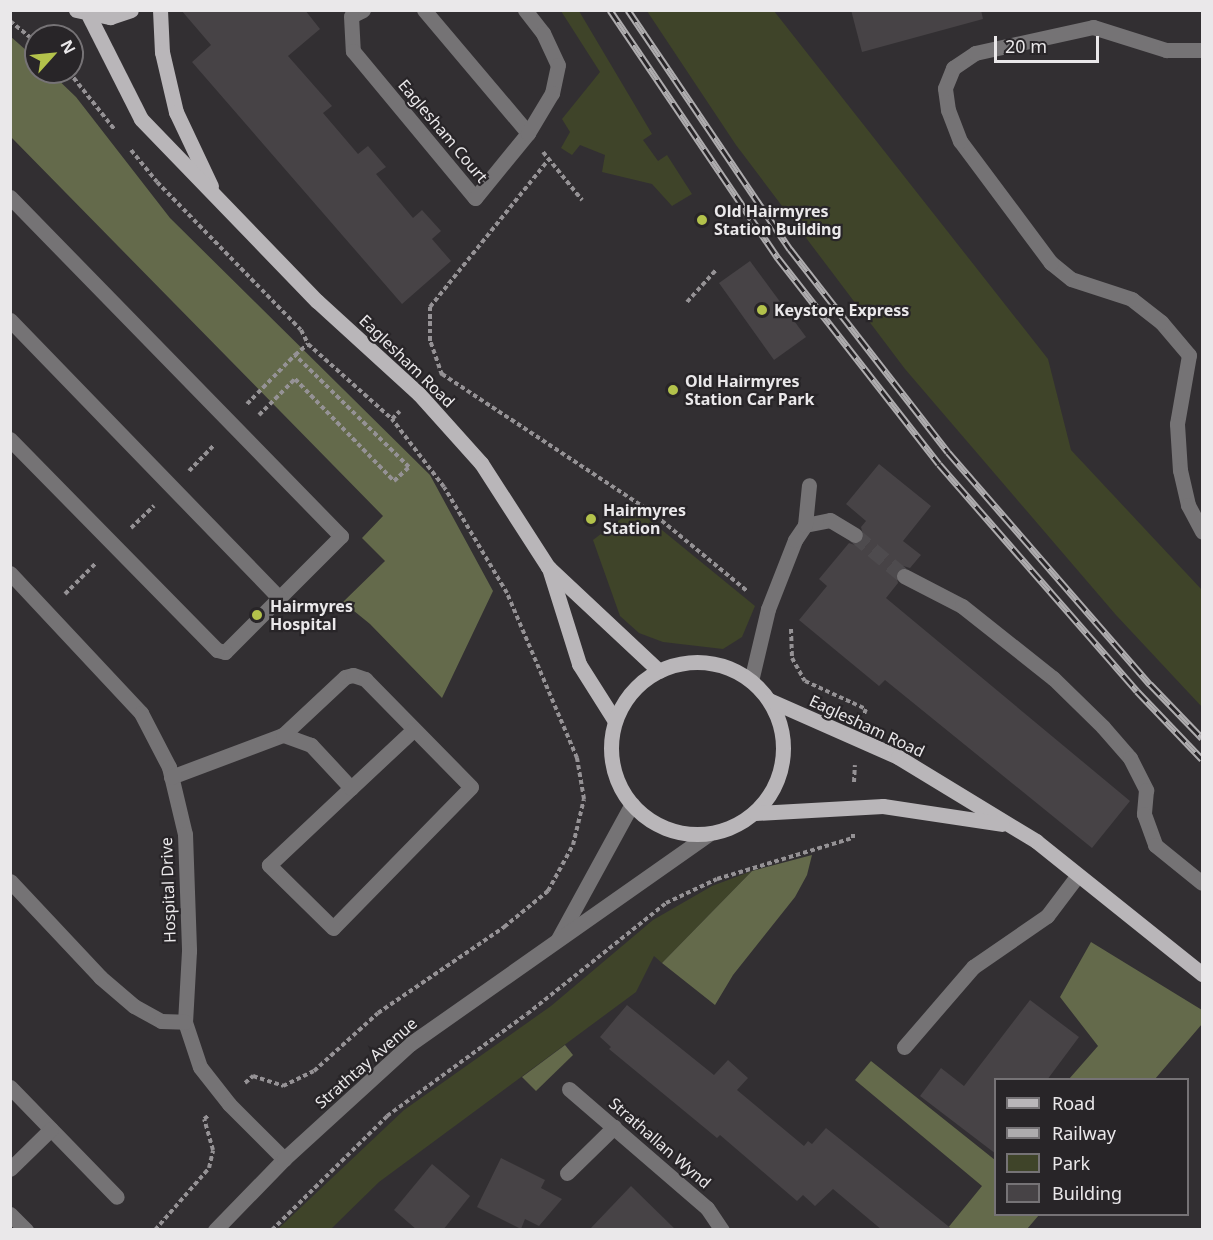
<!DOCTYPE html>
<html>
<head>
<meta charset="utf-8">
<style>
  body { margin:0 }
  #map { position:relative; width:1213px; height:1240px; overflow:hidden; background:#322f32; font-family:"Noto Sans",sans-serif }
  div>[style] { position:absolute }
  .green>* { inset:0; background:#3f4429 }
  .forest>* { inset:0; background:#646a4b }
  .building>* { inset:0; background:#474346 }
  .minor-tunnel>* { height:15px; margin-top:-7.5px; transform-origin:0; background:repeating-linear-gradient(90deg,#4e4b4e 0 15px,transparent 0 23px) }
  .path>* { height:4px; margin-top:-2px; transform-origin:0; background:repeating-linear-gradient(90deg,#959295 0 4.5px,transparent 0 7.5px) }
  .minor>* { height:15px; margin:-7.5px; padding:0 7.5px; transform-origin:7.5px; border-radius:7.5px; background:#757375 }
  .major>* { height:15px; margin:-7.5px; padding:0 7.5px; transform-origin:7.5px; border-radius:7.5px; background:#b9b6b9 }
  .major>.ring { margin:-7.5px; padding:0; box-sizing:content-box; background:none; border:15px solid #b9b6b9; border-radius:50% }
  .rail>* { height:7px; margin-top:-3.5px; transform-origin:0; background:repeating-linear-gradient(90deg,#282528 0 14px,#aeacae 0 28px); box-sizing:border-box; border-block:2px solid #aeacae }
  .dots>* { width:16px; height:16px; translate:-50% -50%; box-sizing:border-box; border:3px solid #282528; border-radius:50% }
  span { translate:-50% -50%; white-space:nowrap; text-align:center; line-height:1.15; -webkit-text-stroke:4.5px #282528; paint-order:stroke }
  .street-label { font-size:16px; color:#eae8ea }
  .poi-label { font-size:16px; color:#eae8ea; font-weight:700 }
  .left { translate:0 -50%; text-align:left }
  .frame { position:absolute; inset:0; border:12px solid #eae8ea; pointer-events:none }
  .legend { position:absolute; left:994px; top:1078px; width:195px; height:138px; box-sizing:border-box; background:#282528; border:2px solid #767376; margin:0; padding:8px 10px; list-style:none; font-size:18px; color:#eae8ea }
  .legend li { display:flex; align-items:center; gap:12px; height:30px }
  .legend b { width:30px; border:2px solid #767376 }
  .north { position:absolute; left:24px; top:24px; width:60px; height:60px; box-sizing:border-box; background:#282528; border:2px solid #767376; border-radius:50%; rotate:63deg; font-size:16px; font-weight:700; line-height:24px; text-align:center; color:#eae8ea }
  .north::after { content:''; display:block; margin:auto; width:21px; height:27px; background:#b3c24b; clip-path:polygon(50% 0,100% 100%,50% 72%,0 100%) }
  .scale { position:absolute; left:994px; top:36px; width:105px; height:27px; box-sizing:border-box; border:3px solid #eae8ea; border-top:0; padding-left:8px; font-size:18px; line-height:21px; white-space:nowrap; color:#eae8ea; -webkit-text-stroke:4px #282528; paint-order:stroke }
</style>
</head>
<body>
<div id="map">
  <div class="green">
    <div style="clip-path:polygon(561px 11px,579px 11px,652px 134px,643px 140px,658px 161px,667px 155px,692px 194px,672px 206px,652px 184px,602px 172px,605px 155px,580px 145px,572px 155px,561px 148px,570px 132px,562px 119px,600px 72px)"></div>
    <div style="clip-path:polygon(647px 11px,774px 11px,1048px 359px,1071px 450px,1202px 590px,1202px 707px,1116px 615px,905px 369px,736px 145px)"></div>
    <div style="clip-path:polygon(635px 508px,755px 606px,742px 637px,723px 649px,663px 642px,639px 633px,620px 616px,593px 540px)"></div>
    <div style="clip-path:polygon(752px 871px,662px 963px,654px 956px,636px 992px,379px 1182px,331px 1229px,278px 1229px,404px 1110px,551px 1006px,653px 920px,712px 886px)"></div>
  </div>
  <div class="forest">
    <div style="clip-path:polygon(10px 36px,36px 59px,36px 72px,50px 72px,76px 97px,170px 218px,430px 475px,493px 591px,442px 698px,370px 624px,343px 602px,385px 561px,362px 538px,383px 516px,11px 137px)"></div>
    <div style="clip-path:polygon(812px 855px,807px 875px,795px 897px,733px 975px,715px 1005px,662px 963px,752px 871px)"></div>
    <div style="clip-path:polygon(1091px 942px,1202px 1010px,1202px 1024px,1155px 1079px,1069px 1079px,1098px 1046px,1060px 997px)"></div>
    <div style="clip-path:polygon(565px 1045px,573px 1055px,536px 1091px,522px 1077px)"></div>
    <div style="clip-path:polygon(871px 1061px,995px 1160px,996px 1214px,1039px 1215px,1027px 1229px,947px 1229px,982px 1186px,855px 1080px)"></div>
  </div>
  <div class="building">
    <div style="clip-path:polygon(181px 10px,305px 10px,320px 29px,288px 56px,332px 106px,323px 113px,358px 154px,368px 146px,386px 167px,376px 174px,413px 218px,422px 210px,441px 231px,432px 239px,451px 261px,402px 304px,192px 62px,211px 45px)"></div>
    <div style="clip-path:polygon(851px 10px,981px 10px,983px 19px,862px 52px)"></div>
    <div style="clip-path:polygon(750px 261px,806px 337px,774px 360px,719px 283px)"></div>
    <div style="clip-path:polygon(879px 464px,931px 506px,903px 541px,921px 555px,910px 568px,903px 566px,896px 571px,898px 583px,886px 598px,1130px 801px,1092px 848px,885px 680px,879px 686px,799px 620px,827px 586px,819px 579px,849px 543px,855px 545px,864px 539px,861px 527px,866px 521px,846px 504px)"></div>
    <div style="clip-path:polygon(1030px 1000px,1079px 1037px,1047px 1080px,996px 1080px,996px 1154px,920px 1096px,941px 1068px,964px 1086px)"></div>
    <div style="clip-path:polygon(627px 1005px,714px 1075px,728px 1060px,748px 1078px,737px 1090px,804px 1146px,808px 1141px,812px 1144px,826px 1128px,953px 1230px,882px 1230px,833px 1189px,815px 1206px,803px 1195px,797px 1201px,720px 1135px,717px 1138px,609px 1049px,611px 1047px,600px 1037px)"></div>
    <div style="clip-path:polygon(501px 1158px,545px 1180px,541px 1188px,562px 1199px,539px 1226px,525px 1219px,521px 1229px,477px 1207px)"></div>
    <div style="clip-path:polygon(432px 1164px,470px 1196px,443px 1230px,417px 1230px,394px 1210px)"></div>
    <div style="clip-path:polygon(631px 1186px,676px 1230px,589px 1230px)"></div>
  </div>
  <div class="minor-tunnel">
    <div style="left:855px;top:535px;width:64px;rotate:39.9deg"></div>
  </div>
  <div class="path">
    <div style="left:10px;top:21px;width:33px;rotate:39deg"></div>
    <div style="left:69px;top:72px;width:74px;rotate:51.6deg"></div>
    <div style="left:131px;top:150px;width:41px;rotate:50.9deg"></div>
    <div style="left:157px;top:182px;width:206px;rotate:45.8deg"></div>
    <div style="left:301px;top:330px;width:16px;rotate:63deg"></div>
    <div style="left:543px;top:152px;width:62px;rotate:50.9deg"></div>
    <div style="left:687px;top:302px;width:43px;rotate:-47.8deg"></div>
    <div style="left:442px;top:374px;width:249px;rotate:33.4deg"></div>
    <div style="left:650px;top:511px;width:126px;rotate:39.5deg"></div>
    <div style="left:442px;top:375px;width:36px;rotate:-109deg"></div>
    <div style="left:430px;top:341px;width:34px;rotate:-90deg"></div>
    <div style="left:430px;top:307px;width:190px;rotate:-51.2deg"></div>
    <div style="left:247px;top:404px;width:69px;rotate:-45.6deg"></div>
    <div style="left:259px;top:415px;width:51px;rotate:-45deg"></div>
    <div style="left:295px;top:379px;width:142px;rotate:45.9deg"></div>
    <div style="left:394px;top:481px;width:21px;rotate:-43deg"></div>
    <div style="left:409px;top:467px;width:160px;rotate:-135.5deg"></div>
    <div style="left:295px;top:355px;width:17px;rotate:-40deg"></div>
    <div style="left:308px;top:344px;width:113px;rotate:41.8deg"></div>
    <div style="left:392px;top:419px;width:11px;rotate:-45deg"></div>
    <div style="left:189px;top:471px;width:37px;rotate:-46deg"></div>
    <div style="left:131px;top:528px;width:32px;rotate:-44deg"></div>
    <div style="left:65px;top:594px;width:44px;rotate:-45deg"></div>
    <div style="left:791px;top:629px;width:29px;rotate:88deg"></div>
    <div style="left:792px;top:658px;width:26px;rotate:61deg"></div>
    <div style="left:805px;top:681px;width:67px;rotate:24.7deg"></div>
    <div style="left:866px;top:709px;width:5px;rotate:112deg"></div>
    <div style="left:854px;top:782px;width:17px;rotate:-87deg"></div>
    <div style="left:245px;top:1083px;width:11px;rotate:-41deg"></div>
    <div style="left:253px;top:1076px;width:32px;rotate:18deg"></div>
    <div style="left:283px;top:1086px;width:34px;rotate:-26deg"></div>
    <div style="left:314px;top:1071px;width:86px;rotate:-42.2deg"></div>
    <div style="left:378px;top:1013px;width:153px;rotate:-34.3deg"></div>
    <div style="left:504px;top:927px;width:57px;rotate:-39.3deg"></div>
    <div style="left:548px;top:891px;width:52px;rotate:-61.5deg"></div>
    <div style="left:573px;top:845px;width:47px;rotate:-76.6deg"></div>
    <div style="left:584px;top:799px;width:42px;rotate:-99.7deg"></div>
    <div style="left:577px;top:758px;width:179px;rotate:-113deg"></div>
    <div style="left:507px;top:593px;width:123px;rotate:-120.7deg"></div>
    <div style="left:444px;top:487px;width:86px;rotate:-127.4deg"></div>
    <div style="left:155px;top:1230px;width:82px;rotate:-48.9deg"></div>
    <div style="left:209px;top:1168px;width:18px;rotate:-77deg"></div>
    <div style="left:213px;top:1150px;width:32px;rotate:-106deg"></div>
    <div style="left:204px;top:1119px;width:5px;rotate:-37deg"></div>
    <div style="left:272px;top:1230px;width:162px;rotate:-44.7deg"></div>
    <div style="left:387px;top:1116px;width:173px;rotate:-36.1deg"></div>
    <div style="left:527px;top:1014px;width:178px;rotate:-38.6deg"></div>
    <div style="left:666px;top:903px;width:56px;rotate:-25.2deg"></div>
    <div style="left:717px;top:879px;width:142px;rotate:-16.8deg"></div>
    <div style="left:853px;top:838px;width:7px;rotate:-90deg"></div>
  </div>
  <div class="minor">
    <div style="left:363px;top:10px;width:13px;rotate:153deg"></div>
    <div style="left:351px;top:16px;width:35px;rotate:87deg"></div>
    <div style="left:353px;top:51px;width:191px;rotate:50.3deg"></div>
    <div style="left:475px;top:198px;width:84px;rotate:-50.8deg"></div>
    <div style="left:528px;top:133px;width:161px;rotate:-130.2deg"></div>
    <div style="left:525px;top:10px;width:29px;rotate:52deg"></div>
    <div style="left:543px;top:33px;width:35px;rotate:65deg"></div>
    <div style="left:558px;top:65px;width:29px;rotate:102deg"></div>
    <div style="left:552px;top:93px;width:47px;rotate:121deg"></div>
    <div style="left:10px;top:197px;width:474px;rotate:45.7deg"></div>
    <div style="left:341px;top:536px;width:164px;rotate:135deg"></div>
    <div style="left:225px;top:652px;width:8px;rotate:-166deg"></div>
    <div style="left:217px;top:650px;width:296px;rotate:-134.5deg"></div>
    <div style="left:10px;top:320px;width:387px;rotate:45.9deg"></div>
    <div style="left:1189px;top:355px;width:43px;rotate:-130.3deg"></div>
    <div style="left:1161px;top:322px;width:37px;rotate:-142deg"></div>
    <div style="left:1132px;top:299px;width:64px;rotate:-161.8deg"></div>
    <div style="left:1071px;top:279px;width:26px;rotate:-141deg"></div>
    <div style="left:1051px;top:263px;width:152px;rotate:-126.7deg"></div>
    <div style="left:960px;top:141px;width:33px;rotate:-111deg"></div>
    <div style="left:948px;top:110px;width:22px;rotate:-98deg"></div>
    <div style="left:945px;top:88px;width:22px;rotate:-68deg"></div>
    <div style="left:953px;top:68px;width:27px;rotate:-34deg"></div>
    <div style="left:975px;top:53px;width:121px;rotate:-12.4deg"></div>
    <div style="left:1093px;top:27px;width:77px;rotate:17.5deg"></div>
    <div style="left:1166px;top:50px;width:36px"></div>
    <div style="left:1189px;top:355px;width:70px;rotate:99.9deg"></div>
    <div style="left:1177px;top:424px;width:46px;rotate:86.3deg"></div>
    <div style="left:1180px;top:470px;width:36px;rotate:77deg"></div>
    <div style="left:1188px;top:505px;width:30px;rotate:62deg"></div>
    <div style="left:805px;top:525px;width:25px;rotate:-11deg"></div>
    <div style="left:830px;top:520px;width:29px;rotate:31deg"></div>
    <div style="left:10px;top:573px;width:192px;rotate:46.9deg"></div>
    <div style="left:141px;top:713px;width:61px;rotate:62.6deg"></div>
    <div style="left:169px;top:767px;width:69px;rotate:76.6deg"></div>
    <div style="left:185px;top:834px;width:117px;rotate:88deg"></div>
    <div style="left:189px;top:951px;width:71px;rotate:93.2deg"></div>
    <div style="left:185px;top:1022px;width:47px;rotate:71.6deg"></div>
    <div style="left:200px;top:1067px;width:47px;rotate:51.9deg"></div>
    <div style="left:229px;top:1104px;width:78px;rotate:45deg"></div>
    <div style="left:904px;top:576px;width:65px;rotate:27.3deg"></div>
    <div style="left:962px;top:606px;width:116px;rotate:38.4deg"></div>
    <div style="left:1053px;top:678px;width:70px;rotate:44.4deg"></div>
    <div style="left:1103px;top:727px;width:41px;rotate:48.9deg"></div>
    <div style="left:1130px;top:758px;width:36px;rotate:63deg"></div>
    <div style="left:1146px;top:790px;width:24px;rotate:95deg"></div>
    <div style="left:1144px;top:814px;width:33px;rotate:70deg"></div>
    <div style="left:1155px;top:845px;width:60px;rotate:39deg"></div>
    <div style="left:751px;top:681px;width:74px;rotate:-76.7deg"></div>
    <div style="left:768px;top:609px;width:74px;rotate:-68.6deg"></div>
    <div style="left:795px;top:540px;width:18px;rotate:-56deg"></div>
    <div style="left:805px;top:525px;width:40px;rotate:-84.3deg"></div>
    <div style="left:171px;top:777px;width:120px;rotate:-20.6deg"></div>
    <div style="left:351px;top:788px;width:59px;rotate:-132.9deg"></div>
    <div style="left:311px;top:745px;width:30px;rotate:-160deg"></div>
    <div style="left:283px;top:735px;width:85px;rotate:-43.1deg"></div>
    <div style="left:345px;top:677px;width:8px;rotate:-14deg"></div>
    <div style="left:353px;top:675px;width:13px;rotate:18deg"></div>
    <div style="left:365px;top:679px;width:151px;rotate:45.5deg"></div>
    <div style="left:471px;top:787px;width:197px;rotate:134.4deg"></div>
    <div style="left:333px;top:928px;width:90px;rotate:-135.5deg"></div>
    <div style="left:269px;top:865px;width:112px;rotate:-43.2deg"></div>
    <div style="left:351px;top:788px;width:85px;rotate:-43.1deg"></div>
    <div style="left:10px;top:881px;width:132px;rotate:46.8deg"></div>
    <div style="left:100px;top:977px;width:45px;rotate:40.5deg"></div>
    <div style="left:134px;top:1006px;width:31px;rotate:29deg"></div>
    <div style="left:161px;top:1021px;width:24px;rotate:2deg"></div>
    <div style="left:558px;top:939px;width:154px;rotate:-61.3deg"></div>
    <div style="left:904px;top:1047px;width:106px;rotate:-49.2deg"></div>
    <div style="left:973px;top:967px;width:90px;rotate:-34.6deg"></div>
    <div style="left:1047px;top:916px;width:51px;rotate:-52.9deg"></div>
    <div style="left:10px;top:1087px;width:153px;rotate:45.8deg"></div>
    <div style="left:569px;top:1089px;width:182px;rotate:40.8deg"></div>
    <div style="left:707px;top:1208px;width:27px;rotate:56deg"></div>
    <div style="left:10px;top:1169px;width:57px;rotate:-44.3deg"></div>
    <div style="left:567px;top:1173px;width:66px;rotate:-44.4deg"></div>
    <div style="left:10px;top:1214px;width:23px;rotate:45deg"></div>
    <div style="left:215px;top:1230px;width:99px;rotate:-45.8deg"></div>
    <div style="left:284px;top:1159px;width:171px;rotate:-42.4deg"></div>
    <div style="left:410px;top:1044px;width:365px;rotate:-35.1deg"></div>
  </div>
  <div class="major">
    <div style="left:76px;top:10px;width:35px;rotate:12deg"></div>
    <div style="left:110px;top:17px;width:22px;rotate:-18deg"></div>
    <div style="left:160px;top:10px;width:42px;rotate:87.3deg"></div>
    <div style="left:162px;top:52px;width:62px;rotate:76.9deg"></div>
    <div style="left:176px;top:112px;width:82px;rotate:64.7deg"></div>
    <div style="left:89px;top:16px;width:115px;rotate:63.2deg"></div>
    <div style="left:141px;top:119px;width:253px;rotate:46deg"></div>
    <div style="left:317px;top:301px;width:138px;rotate:42.4deg"></div>
    <div style="left:419px;top:394px;width:93px;rotate:48.1deg"></div>
    <div style="left:481px;top:463px;width:124px;rotate:57.2deg"></div>
    <div style="left:548px;top:567px;width:152px;rotate:43.1deg"></div>
    <div style="left:549px;top:568px;width:101px;rotate:72.6deg"></div>
    <div style="left:579px;top:664px;width:67px;rotate:57.7deg"></div>
    <div class="ring" style="left:611px;top:662px;width:157px;height:157px"></div>
    <div style="left:769px;top:700px;width:141px;rotate:23.8deg"></div>
    <div style="left:898px;top:757px;width:162px;rotate:31.3deg"></div>
    <div style="left:1036px;top:841px;width:213px;rotate:38.7deg"></div>
    <div style="left:755px;top:813px;width:128px;rotate:-3.1deg"></div>
    <div style="left:883px;top:806px;width:120px;rotate:8.6deg"></div>
  </div>
  <div class="rail">
    <div style="left:610px;top:10px;width:300px;rotate:55.9deg"></div>
    <div style="left:778px;top:258px;width:261px;rotate:52deg"></div>
    <div style="left:939px;top:464px;width:301px;rotate:48.9deg"></div>
    <div style="left:1137px;top:691px;width:94px;rotate:46.3deg"></div>
    <div style="left:628px;top:10px;width:289px;rotate:55.9deg"></div>
    <div style="left:790px;top:249px;width:257px;rotate:52.1deg"></div>
    <div style="left:948px;top:452px;width:308px;rotate:49deg"></div>
    <div style="left:1150px;top:684px;width:75px;rotate:46.1deg"></div>
  </div>
  <div class="dots">
    <div style="left:702px;top:220px;background:#b3c24b"></div>
    <div style="left:762px;top:310px;background:#b3c24b"></div>
    <div style="left:673px;top:390px;background:#b3c24b"></div>
    <div style="left:591px;top:519px;background:#b3c24b"></div>
    <div style="left:257px;top:615px;background:#b3c24b"></div>
  </div>
  <div class="street-label">
    <span style="left:443px;top:131px;rotate:50deg">Eaglesham Court</span>
    <span style="left:407px;top:361px;rotate:44deg">Eaglesham Road</span>
    <span style="left:867px;top:726px;rotate:25deg">Eaglesham Road</span>
    <span style="left:168px;top:890px;rotate:-92deg">Hospital Drive</span>
    <span style="left:366px;top:1063px;rotate:-41deg">Strathtay Avenue</span>
    <span style="left:660px;top:1143px;rotate:41deg">Strathallan Wynd</span>
  </div>
  <div class="poi-label">
    <span class="left" style="left:714px;top:220px">Old Hairmyres<br>Station Building</span>
    <span class="left" style="left:774px;top:310px">Keystore Express</span>
    <span class="left" style="left:685px;top:390px">Old Hairmyres<br>Station Car Park</span>
    <span class="left" style="left:603px;top:519px">Hairmyres<br>Station</span>
    <span class="left" style="left:270px;top:615px">Hairmyres<br>Hospital</span>
  </div>
  <div class="frame"></div>
  <ul class="legend">
  <li><b style="height:8px;background:#b9b6b9"></b>Road</li>
  <li><b style="height:8px;background:#aeacae"></b>Railway</li>
  <li><b style="height:16px;background:#3f4429"></b>Park</li>
  <li><b style="height:16px;background:#474346"></b>Building</li>
  </ul>
  <div class="north">N</div>
  <div class="scale">20 m</div>
</div>
</body>
</html>
